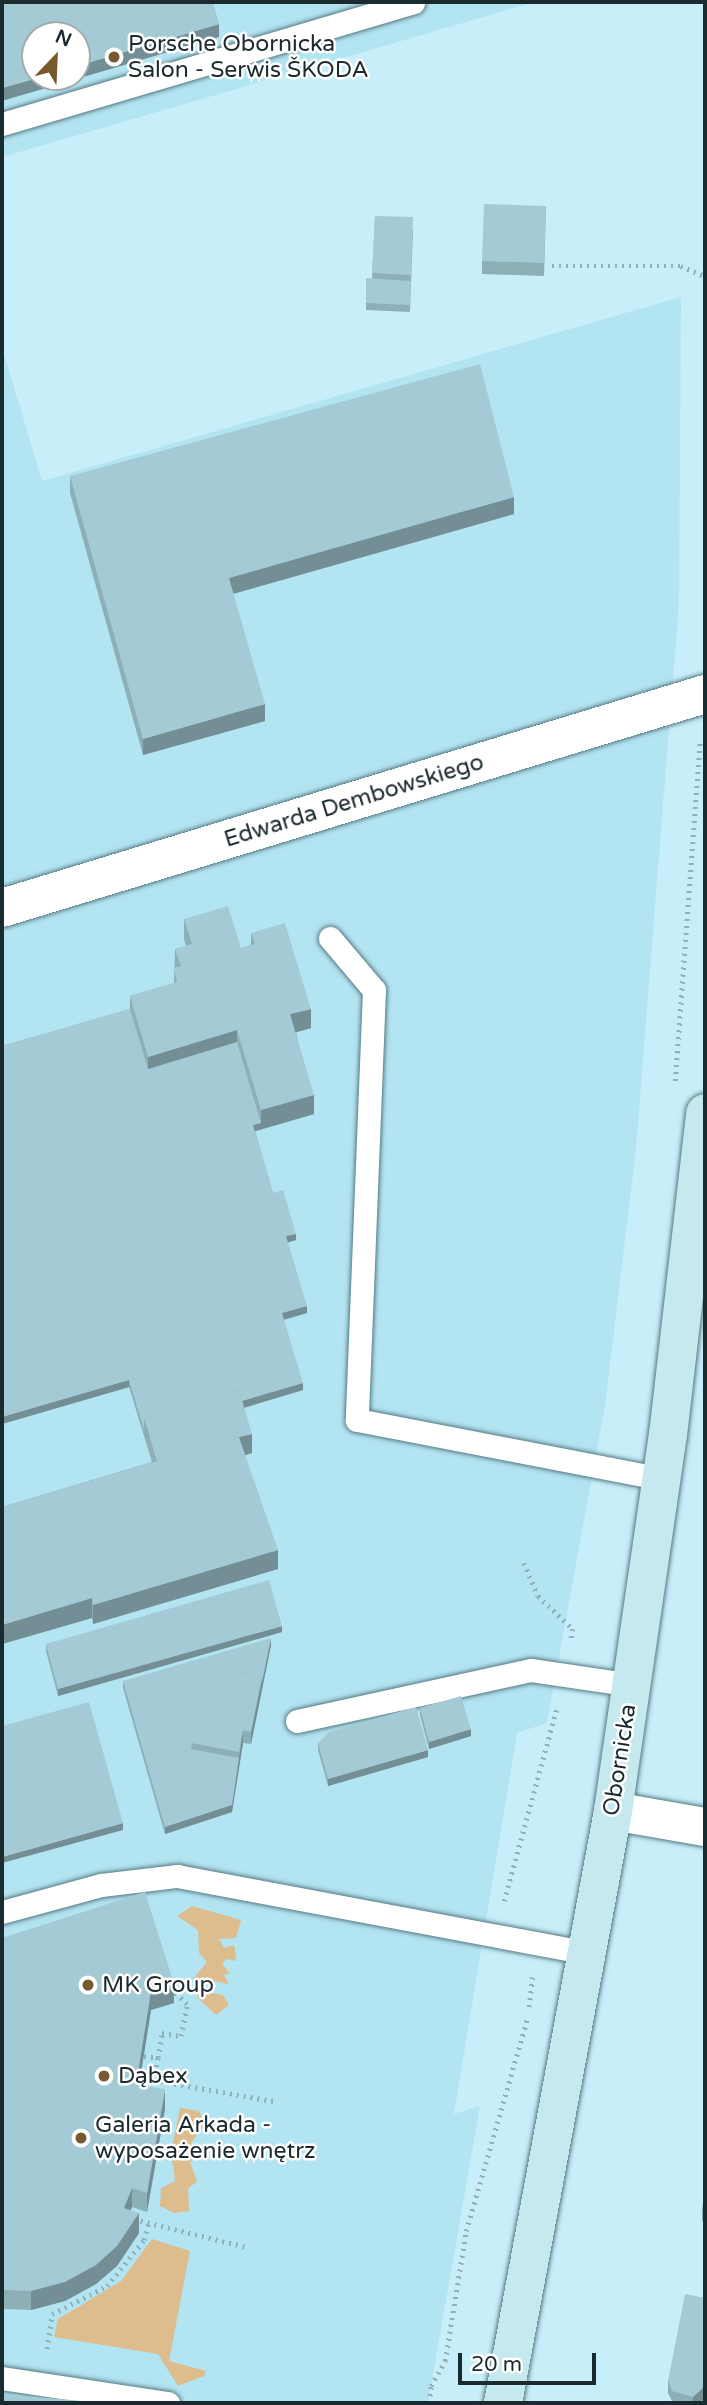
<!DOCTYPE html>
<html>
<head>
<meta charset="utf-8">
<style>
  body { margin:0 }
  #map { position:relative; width:707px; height:2405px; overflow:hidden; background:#c7eef9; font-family:"Varela Round",sans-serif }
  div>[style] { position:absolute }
  .built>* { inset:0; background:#b3e4f1 }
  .green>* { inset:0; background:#ddbd8d }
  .path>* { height:4.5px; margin-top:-2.25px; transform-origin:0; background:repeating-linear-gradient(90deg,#91b1b9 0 2px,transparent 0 7px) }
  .roads { filter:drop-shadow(0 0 2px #557a83) drop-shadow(0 0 2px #557a83) }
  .lane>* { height:23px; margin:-11.5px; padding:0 11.5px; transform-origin:11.5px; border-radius:11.5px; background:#fff }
  .street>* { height:38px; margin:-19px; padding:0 19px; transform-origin:19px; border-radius:19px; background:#fff }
  .secondary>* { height:38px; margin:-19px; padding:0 19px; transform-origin:19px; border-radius:19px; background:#c6e8ef }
  .wall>* { inset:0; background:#8dafb7 }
  .shaded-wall>* { inset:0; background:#738e95 }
  .building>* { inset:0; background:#a4cbd5 }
  .dots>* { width:19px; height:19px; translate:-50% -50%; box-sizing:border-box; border:4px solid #fff; border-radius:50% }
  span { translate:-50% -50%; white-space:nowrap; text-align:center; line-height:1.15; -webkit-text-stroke:5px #fff; paint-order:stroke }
  .poi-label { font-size:23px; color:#1b2a2e }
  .left { translate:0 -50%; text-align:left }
  .street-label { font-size:23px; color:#1b2a2e }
  .frame { position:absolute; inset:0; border:4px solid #1b2a2e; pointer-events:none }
  .north { position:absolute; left:21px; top:21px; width:70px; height:70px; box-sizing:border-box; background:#fff; border:2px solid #a4aaab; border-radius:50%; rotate:23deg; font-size:19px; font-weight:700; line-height:28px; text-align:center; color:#1b2a2e }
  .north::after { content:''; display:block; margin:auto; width:24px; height:32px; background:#765a2d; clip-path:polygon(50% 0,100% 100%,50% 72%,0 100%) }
  .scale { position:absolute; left:458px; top:2353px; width:138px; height:32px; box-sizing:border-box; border:4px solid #1b2a2e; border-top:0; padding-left:9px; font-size:21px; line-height:24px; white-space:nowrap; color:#1b2a2e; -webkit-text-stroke:5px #fff; paint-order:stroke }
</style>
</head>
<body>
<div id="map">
  <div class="built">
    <div style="clip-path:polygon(evenodd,2px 2px,535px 2px,2px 157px,2px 2px,35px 35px,77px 35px,77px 77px,35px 77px,35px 35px)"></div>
    <div style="clip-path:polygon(681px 297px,679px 601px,672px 694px,2px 889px,2px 347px,42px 481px)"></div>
    <div style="clip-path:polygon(670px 715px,636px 1149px,605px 1405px,547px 1723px,517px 1733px,454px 2114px,480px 2106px,428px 2403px,2px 2403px,2px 910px)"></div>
  </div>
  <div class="green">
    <div style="clip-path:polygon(192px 1906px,241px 1920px,236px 1938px,219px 1939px,224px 1948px,234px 1945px,235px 1950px,236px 1961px,226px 1959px,222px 1964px,230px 1973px,224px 1975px,229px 1984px,201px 1979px,205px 1992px,223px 1995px,229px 2005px,216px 2015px,198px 1998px,193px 1979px,207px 1962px,199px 1953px,198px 1930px,177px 1916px)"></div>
    <div style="clip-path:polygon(180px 2108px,199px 2111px,205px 2124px,191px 2143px,198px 2156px,190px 2162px,197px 2181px,188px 2189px,189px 2211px,174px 2213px,160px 2206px,161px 2188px,175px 2181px,171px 2152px)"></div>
    <div style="clip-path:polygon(152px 2239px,190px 2251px,169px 2361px,206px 2371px,204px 2376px,178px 2386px,158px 2354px,54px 2337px,58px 2319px,121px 2281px)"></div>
  </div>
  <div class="path">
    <div style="left:552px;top:266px;width:129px"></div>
    <div style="left:681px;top:266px;width:26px;rotate:23deg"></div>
    <div style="left:675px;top:1081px;width:341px;rotate:-85.8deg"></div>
    <div style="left:524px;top:1563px;width:36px;rotate:67deg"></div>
    <div style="left:538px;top:1596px;width:48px;rotate:43.3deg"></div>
    <div style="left:573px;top:1629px;width:11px;rotate:100deg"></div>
    <div style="left:504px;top:1901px;width:201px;rotate:-74.7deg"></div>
    <div style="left:529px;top:2007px;width:30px;rotate:-84deg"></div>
    <div style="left:144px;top:2056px;width:14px;rotate:8deg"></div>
    <div style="left:158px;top:2058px;width:22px;rotate:100deg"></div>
    <div style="left:154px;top:2080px;width:121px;rotate:10deg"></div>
    <div style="left:158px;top:2058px;width:25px;rotate:-81deg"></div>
    <div style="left:162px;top:2033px;width:19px;rotate:9deg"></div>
    <div style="left:181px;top:2036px;width:33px;rotate:-79deg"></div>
    <div style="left:187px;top:2004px;width:21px;rotate:-137deg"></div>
    <div style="left:134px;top:2219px;width:115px;rotate:14deg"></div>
    <div style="left:47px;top:2349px;width:35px;rotate:-82deg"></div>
    <div style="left:52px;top:2314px;width:62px;rotate:-27deg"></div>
    <div style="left:107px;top:2286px;width:59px;rotate:-51.2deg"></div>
    <div style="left:144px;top:2240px;width:16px;rotate:-75deg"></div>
    <div style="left:429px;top:2403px;width:17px;rotate:-83deg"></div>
    <div style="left:431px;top:2386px;width:29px;rotate:-61deg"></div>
    <div style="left:445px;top:2361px;width:132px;rotate:-80.8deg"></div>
    <div style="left:466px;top:2231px;width:221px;rotate:-73.9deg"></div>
  </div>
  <div class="roads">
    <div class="lane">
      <div style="left:2px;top:124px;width:429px;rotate:-16.5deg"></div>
      <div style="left:330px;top:938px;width:68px;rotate:49.8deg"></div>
      <div style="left:374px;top:990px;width:430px;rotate:92.3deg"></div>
      <div style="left:357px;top:1420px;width:311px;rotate:10.9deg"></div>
      <div style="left:297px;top:1721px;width:239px;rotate:-12.3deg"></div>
      <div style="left:531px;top:1670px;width:102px;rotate:8.4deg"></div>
      <div style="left:2px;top:1912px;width:103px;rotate:-15.3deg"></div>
      <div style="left:101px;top:1885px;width:77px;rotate:-6.8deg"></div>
      <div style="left:177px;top:1876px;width:418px;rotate:10.6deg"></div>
      <div style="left:2px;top:2378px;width:168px;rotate:8.6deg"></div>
    </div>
    <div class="street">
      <div style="left:2px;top:908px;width:735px;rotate:-16.93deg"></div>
      <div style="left:613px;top:1811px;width:93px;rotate:9.9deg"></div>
    </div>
    <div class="secondary">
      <div style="left:503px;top:2403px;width:602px;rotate:-79.47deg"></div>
      <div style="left:613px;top:1811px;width:380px;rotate:-81.7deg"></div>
      <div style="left:668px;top:1435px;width:324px;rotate:-83.4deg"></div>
    </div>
  </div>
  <div class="wall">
    <div style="clip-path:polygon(546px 206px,544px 276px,482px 274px,482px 261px)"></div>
    <div style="clip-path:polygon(375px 216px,413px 230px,410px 312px,366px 310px,366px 278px,372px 279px)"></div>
    <div style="clip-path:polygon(70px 476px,514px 514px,233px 594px,265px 721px,143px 755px,70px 493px)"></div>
    <div style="clip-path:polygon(184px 919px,241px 948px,251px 945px,251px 933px,311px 1028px,296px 1032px,314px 1114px,255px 1131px,273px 1193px,296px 1240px,288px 1242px,307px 1313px,284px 1320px,303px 1390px,244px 1408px,252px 1453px,245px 1455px,278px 1569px,93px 1624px,92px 1618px,2px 1644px,2px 1507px,152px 1462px,129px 1387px,2px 1424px,2px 1046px,130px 1009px,130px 996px,174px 983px,175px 949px,186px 946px,184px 939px)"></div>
    <div style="clip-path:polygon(282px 1632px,58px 1696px,46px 1651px,46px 1644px)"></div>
    <div style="clip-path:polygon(271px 1645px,251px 1744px,243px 1743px,232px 1812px,165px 1834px,123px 1688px,123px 1681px)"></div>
    <div style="clip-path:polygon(420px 1708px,471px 1736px,429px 1749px,420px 1715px)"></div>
    <div style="clip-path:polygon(318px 1743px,428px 1757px,328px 1786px,318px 1750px)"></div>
    <div style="clip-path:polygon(2px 1938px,174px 2003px,151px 2010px,139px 2085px,165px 2109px,147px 2212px,132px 2207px,131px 2210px,139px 2233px,117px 2266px,96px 2284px,65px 2301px,31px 2310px,2px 2309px)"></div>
    <div style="clip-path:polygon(705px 2194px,705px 2222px,702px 2221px,702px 2208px)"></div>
    <div style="clip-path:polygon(705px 2298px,705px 2389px,703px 2400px,700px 2403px,673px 2403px,668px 2393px,668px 2381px)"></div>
  </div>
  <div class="shaded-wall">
    <div style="clip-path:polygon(219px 24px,219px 37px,2px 101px,2px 88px,41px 77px,77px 77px,77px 66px)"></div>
    <div style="clip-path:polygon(514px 497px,514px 514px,229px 595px,229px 578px)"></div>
    <div style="clip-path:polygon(265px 704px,265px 721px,143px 755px,143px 739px)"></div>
    <div style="clip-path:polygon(311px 1009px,311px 1028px,290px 1034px,290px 1014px)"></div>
    <div style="clip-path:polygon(237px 1030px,237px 1049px,148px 1076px,148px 1057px)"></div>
    <div style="clip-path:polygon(314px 1095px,314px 1114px,253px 1132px,253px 1125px,261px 1123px,261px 1110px)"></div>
    <div style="clip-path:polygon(296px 1234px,296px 1240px,286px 1243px,286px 1236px)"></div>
    <div style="clip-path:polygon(307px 1306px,307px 1313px,282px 1320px,282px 1313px)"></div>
    <div style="clip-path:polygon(129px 1380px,129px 1387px,2px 1424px,2px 1417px)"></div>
    <div style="clip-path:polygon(303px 1383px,303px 1390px,149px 1436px,147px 1429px)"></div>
    <div style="clip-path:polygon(252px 1434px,252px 1453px,239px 1457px,239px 1437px)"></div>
    <div style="clip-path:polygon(278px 1550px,278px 1569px,93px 1624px,93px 1605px)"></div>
    <div style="clip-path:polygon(92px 1598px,92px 1618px,2px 1644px,2px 1625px)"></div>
    <div style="clip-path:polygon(282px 1626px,282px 1632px,58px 1696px,58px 1689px)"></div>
    <div style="clip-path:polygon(271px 1638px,271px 1645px,251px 1744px,251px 1732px)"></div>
    <div style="clip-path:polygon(471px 1729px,471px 1736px,429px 1749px,429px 1742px)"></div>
    <div style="clip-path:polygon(243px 1730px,243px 1743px,232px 1812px,165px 1834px,165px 1827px,239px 1758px)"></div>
    <div style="clip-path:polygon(428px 1750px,428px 1757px,328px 1786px,328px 1779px)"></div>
    <div style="clip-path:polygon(123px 1823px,123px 1830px,2px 1863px,2px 1857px)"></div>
    <div style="clip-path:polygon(174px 1984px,174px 2003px,151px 2010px,136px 2104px,136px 2085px,151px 1991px)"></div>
    <div style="clip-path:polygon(165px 2089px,165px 2109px,147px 2212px,147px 2193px)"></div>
    <div style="clip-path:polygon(132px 2188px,132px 2207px,124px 2227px,124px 2208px)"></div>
    <div style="clip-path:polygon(139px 2213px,139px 2233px,117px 2266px,96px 2284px,65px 2301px,31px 2310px,31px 2291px)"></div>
    <div style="clip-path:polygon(705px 2376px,705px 2389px,703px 2400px,700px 2403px,693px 2403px,693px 2397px)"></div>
  </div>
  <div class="building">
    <div style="clip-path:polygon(2px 2px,213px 2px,219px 24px,77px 66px,77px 35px,35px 35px,35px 77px,41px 77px,2px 88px)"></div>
    <div style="clip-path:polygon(484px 204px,546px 206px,544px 263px,482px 261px)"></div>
    <div style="clip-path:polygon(375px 216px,413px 217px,411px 275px,372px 273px)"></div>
    <div style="clip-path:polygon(366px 278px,411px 281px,410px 305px,366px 303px)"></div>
    <div style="clip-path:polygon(480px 364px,514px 497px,229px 578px,265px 704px,143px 739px,70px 476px)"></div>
    <div style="clip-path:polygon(228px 906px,241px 948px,255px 944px,251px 933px,285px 923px,311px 1009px,290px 1014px,314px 1095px,261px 1110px,237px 1030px,148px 1057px,130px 996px,177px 982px,174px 968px,181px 966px,175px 949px,192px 944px,184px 919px)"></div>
    <div style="clip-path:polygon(130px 1009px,148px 1069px,237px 1042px,261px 1123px,253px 1125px,273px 1193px,283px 1190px,296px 1234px,286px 1236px,307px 1306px,282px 1313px,303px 1383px,242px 1401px,239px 1390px,144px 1418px,144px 1430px,129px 1380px,2px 1417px,2px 1046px)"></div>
    <div style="clip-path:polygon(239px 1390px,252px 1434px,239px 1437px,278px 1550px,93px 1605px,92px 1598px,2px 1625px,2px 1507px,157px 1461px,144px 1418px)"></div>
    <div style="clip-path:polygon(269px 1580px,282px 1626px,58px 1689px,46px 1644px)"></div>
    <div style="clip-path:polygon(271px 1638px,262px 1682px,262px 1676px,211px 1667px,201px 1719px,195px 1719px,191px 1749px,239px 1758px,232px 1805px,165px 1827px,123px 1681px)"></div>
    <div style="clip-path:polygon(211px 1667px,262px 1676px,251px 1732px,243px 1730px,239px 1752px,191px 1743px,195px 1719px,201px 1719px)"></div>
    <div style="clip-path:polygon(461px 1696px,471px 1729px,429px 1742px,420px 1708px)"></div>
    <div style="clip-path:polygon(89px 1702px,123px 1823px,2px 1857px,2px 1726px)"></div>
    <div style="clip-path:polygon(416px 1707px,428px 1750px,328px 1779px,318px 1743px,329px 1732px)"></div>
    <div style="clip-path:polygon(145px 1892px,174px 1984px,151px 1991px,136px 2085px,165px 2089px,147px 2193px,132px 2188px,124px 2208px,139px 2213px,117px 2246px,96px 2265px,65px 2282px,31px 2291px,2px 2290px,2px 1938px)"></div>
    <div style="clip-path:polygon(705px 2194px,705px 2209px,702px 2208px)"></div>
    <div style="clip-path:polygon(685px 2294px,705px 2298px,705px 2376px,703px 2388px,693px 2397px,672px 2391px,668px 2381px)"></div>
    <div style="clip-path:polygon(2px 2394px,105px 2403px,2px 2403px)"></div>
  </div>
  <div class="dots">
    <div style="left:114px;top:57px;background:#765a2d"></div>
    <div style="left:88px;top:1985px;background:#765a2d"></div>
    <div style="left:104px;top:2076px;background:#765a2d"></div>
    <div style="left:81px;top:2138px;background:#765a2d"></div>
  </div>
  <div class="poi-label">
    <span class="left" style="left:128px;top:57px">Porsche Obornicka<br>Salon - Serwis ŠKODA</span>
    <span class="left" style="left:102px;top:1985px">MK Group</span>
    <span class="left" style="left:118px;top:2076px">Dąbex</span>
    <span class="left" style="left:95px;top:2138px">Galeria Arkada -<br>wyposażenie wnętrz</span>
  </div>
  <div class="street-label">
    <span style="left:354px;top:801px;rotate:-17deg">Edwarda Dembowskiego</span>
    <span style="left:620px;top:1760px;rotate:-81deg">Obornicka</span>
  </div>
  <div class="frame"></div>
  <div class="north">N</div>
  <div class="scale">20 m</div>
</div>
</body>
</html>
